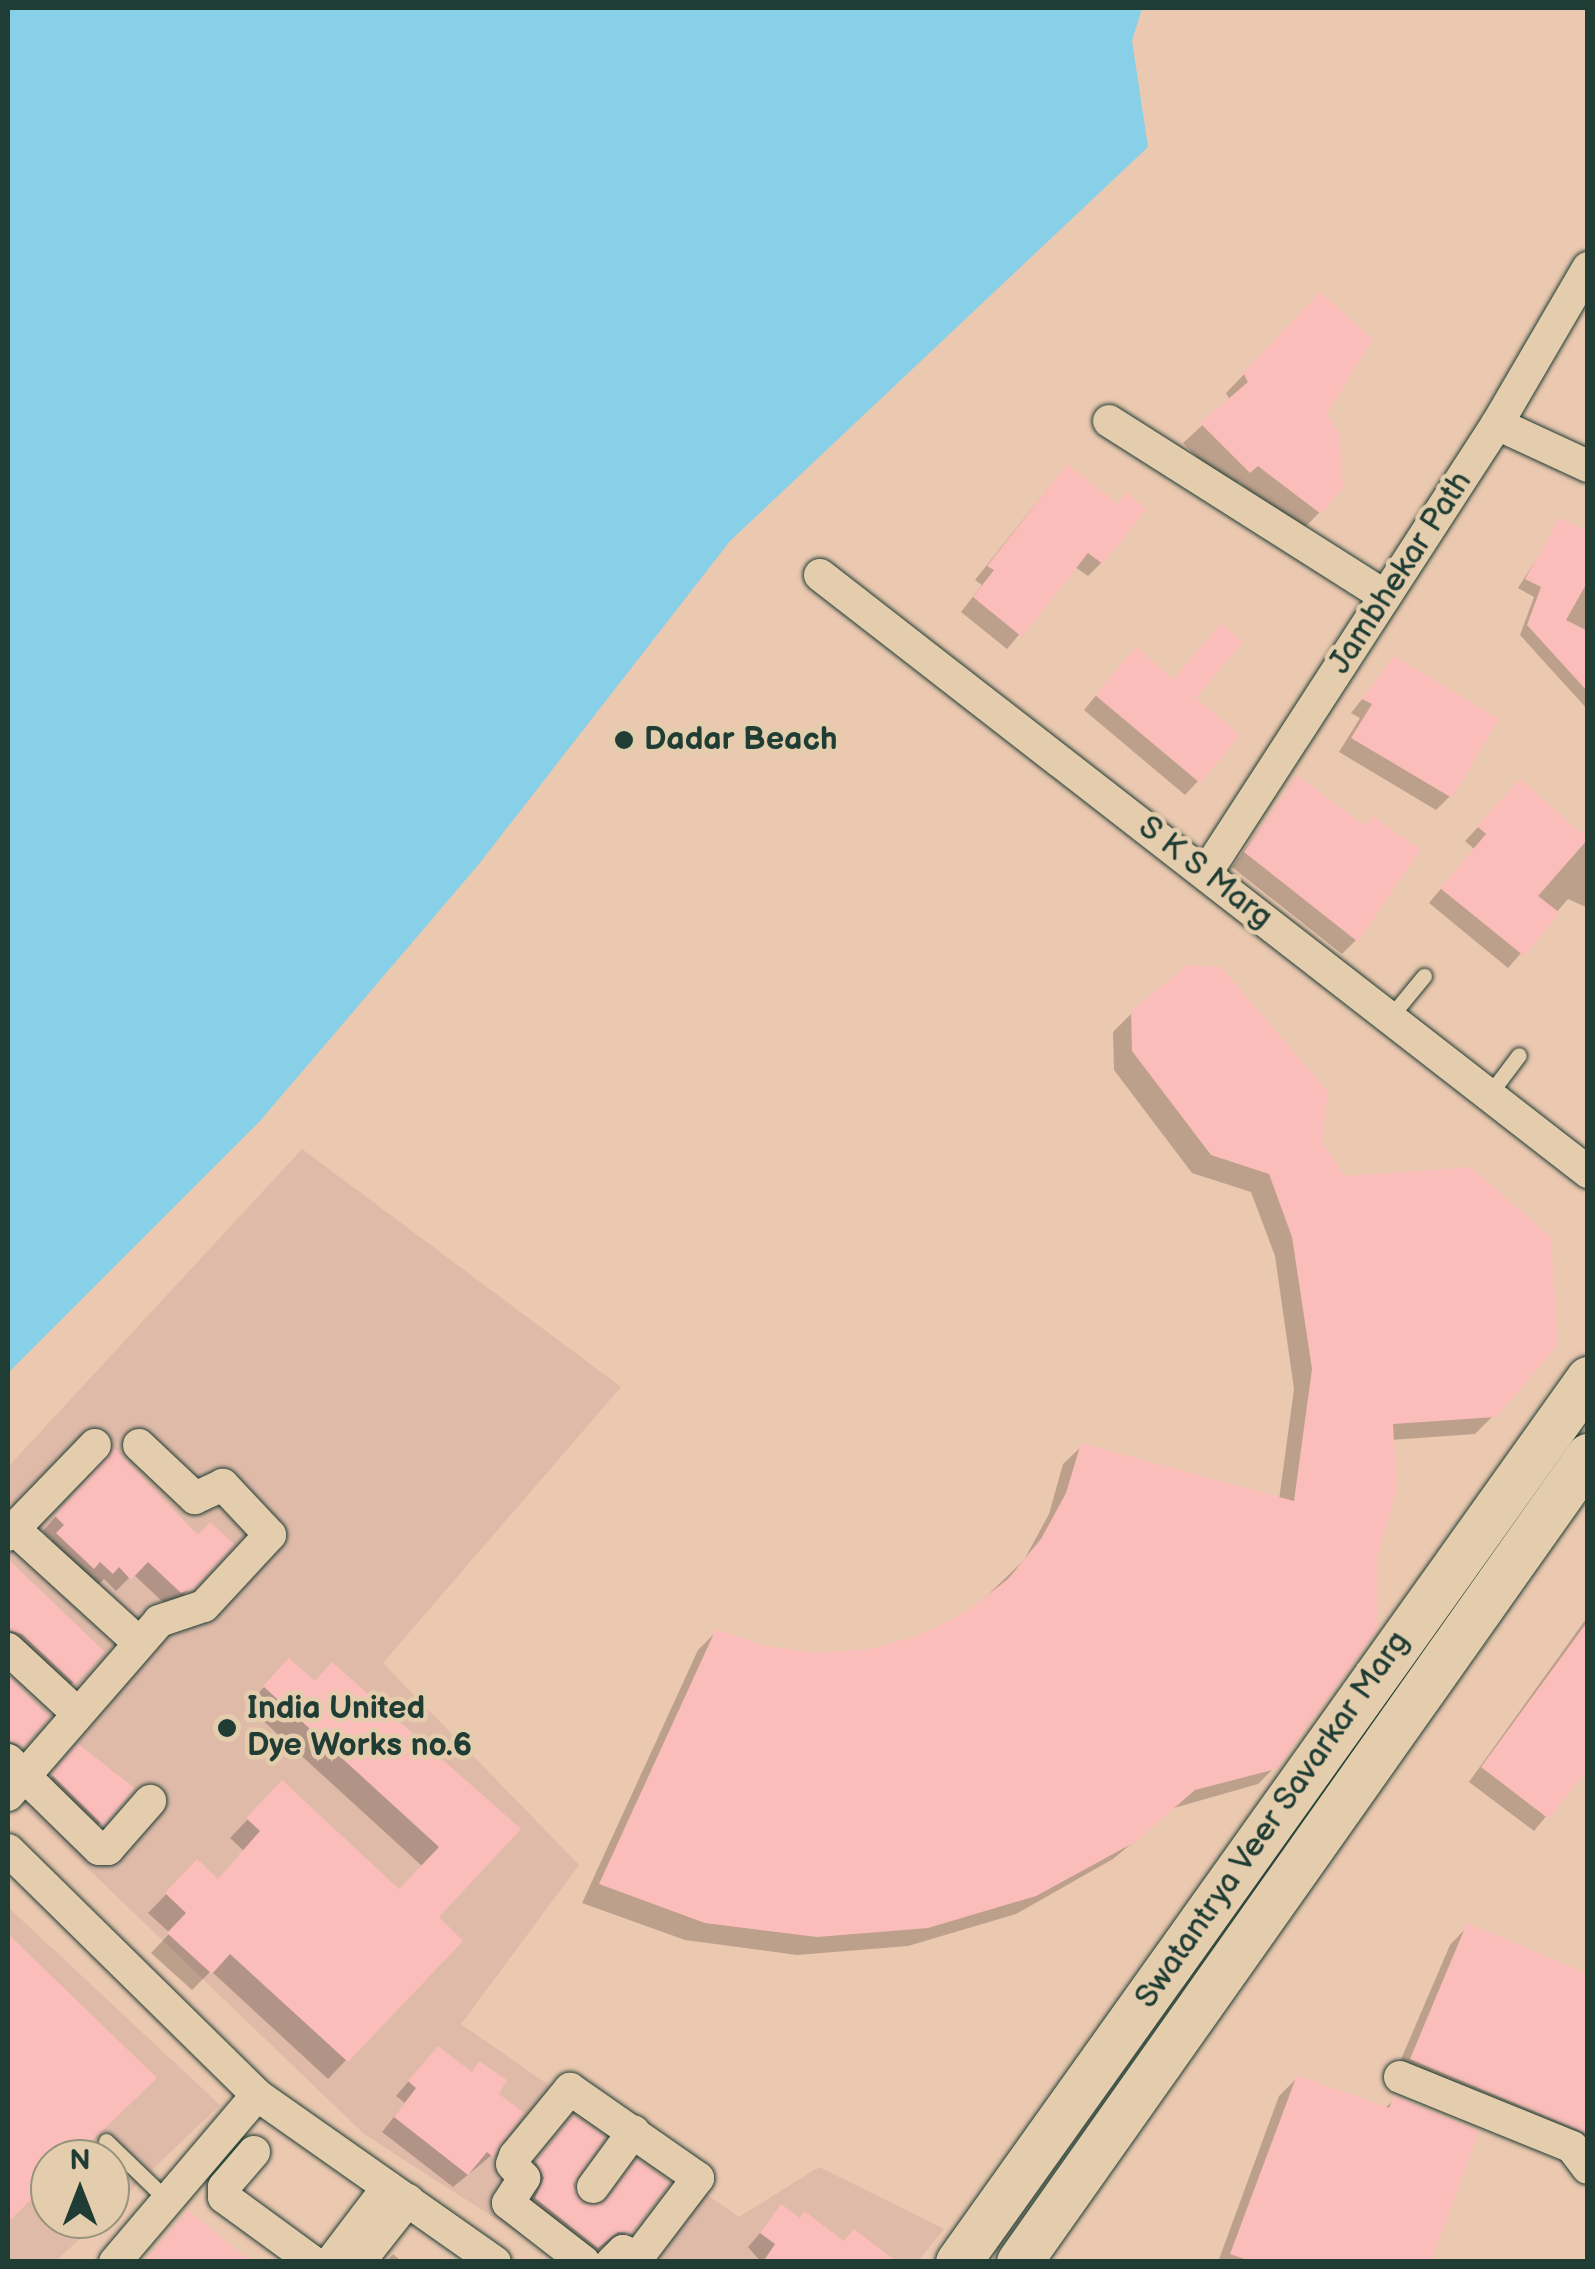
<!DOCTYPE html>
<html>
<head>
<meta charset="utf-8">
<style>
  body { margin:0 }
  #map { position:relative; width:1595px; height:2269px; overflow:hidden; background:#ebc8b0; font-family:"Balsamiq Sans",sans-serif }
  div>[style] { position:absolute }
  .built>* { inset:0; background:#dfbaa9 }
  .water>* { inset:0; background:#87d0e8 }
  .shadow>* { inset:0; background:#0003 }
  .building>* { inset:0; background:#fabdba }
  .roads { filter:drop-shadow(0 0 2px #1f3d34) drop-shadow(0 0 2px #1f3d34) }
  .service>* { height:15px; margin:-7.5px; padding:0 7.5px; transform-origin:7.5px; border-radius:7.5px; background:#e4cdac }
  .minor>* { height:32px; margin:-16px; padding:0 16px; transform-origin:16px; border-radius:16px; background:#e4cdac }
  .secondary>* { height:45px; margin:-22.5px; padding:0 22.5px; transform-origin:22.5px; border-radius:22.5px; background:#e4cdac }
  .dots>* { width:28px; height:28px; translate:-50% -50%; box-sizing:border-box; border:5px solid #e4cdac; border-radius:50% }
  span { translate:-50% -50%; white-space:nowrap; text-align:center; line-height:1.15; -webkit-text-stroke:9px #e4cdac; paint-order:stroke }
  .street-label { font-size:32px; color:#1f3d34 }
  .poi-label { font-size:32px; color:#1f3d34; font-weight:700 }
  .left { translate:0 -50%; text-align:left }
  .frame { position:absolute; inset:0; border:10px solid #1f3d34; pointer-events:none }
  .north { position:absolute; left:30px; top:2139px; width:100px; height:100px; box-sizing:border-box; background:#e4cdac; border:2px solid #95937c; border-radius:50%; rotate:0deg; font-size:28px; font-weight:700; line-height:40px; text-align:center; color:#1f3d34 }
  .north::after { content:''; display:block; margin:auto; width:35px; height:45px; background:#1f3d34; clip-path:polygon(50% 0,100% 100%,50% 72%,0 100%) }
</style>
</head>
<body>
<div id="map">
  <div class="built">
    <div style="clip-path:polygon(302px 1149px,621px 1387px,383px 1663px,579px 1865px,461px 2024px,739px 2217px,819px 2167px,944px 2229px,918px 2261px,561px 2261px,364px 2134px,8px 1792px,8px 1467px)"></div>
    <div style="clip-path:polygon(8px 1907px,220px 2105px,110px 2210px,110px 2159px,50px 2159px,50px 2219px,101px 2219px,56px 2261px,8px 2261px)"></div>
  </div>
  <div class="water">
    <div style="clip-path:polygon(8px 8px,1142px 8px,1132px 41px,1148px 147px,730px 541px,479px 864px,260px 1121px,8px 1373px)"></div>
  </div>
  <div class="shadow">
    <div style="clip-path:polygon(1302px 314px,1324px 414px,1320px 512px,1301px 531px,1238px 482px,1230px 490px,1183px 443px,1230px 400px,1226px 393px)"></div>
    <div style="clip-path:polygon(1054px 481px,1116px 506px,1127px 495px,1101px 563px,1088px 576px,1075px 567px,1007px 649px,961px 612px,982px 585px,975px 580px)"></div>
    <div style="clip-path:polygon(1561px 521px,1588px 535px,1588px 710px,1520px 635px,1534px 597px,1518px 588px)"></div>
    <div style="clip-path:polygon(1394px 659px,1450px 796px,1436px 810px,1339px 752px,1360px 718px,1351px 713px)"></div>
    <div style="clip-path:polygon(1122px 664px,1193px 699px,1198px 781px,1185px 795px,1084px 710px)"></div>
    <div style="clip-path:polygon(1297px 778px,1356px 940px,1342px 954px,1232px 867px)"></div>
    <div style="clip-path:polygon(1520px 782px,1588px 842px,1588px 908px,1568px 899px,1508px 968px,1429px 903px,1474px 849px,1465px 841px)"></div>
    <div style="clip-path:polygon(1132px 1013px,1319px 1143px,1494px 1415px,1475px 1434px,1391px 1440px,1277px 1765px,1258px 1784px,1174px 1808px,1113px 1859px,1016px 1914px,908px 1946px,797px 1955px,685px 1940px,582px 1903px,698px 1650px,716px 1632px,765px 1648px,818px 1655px,870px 1652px,921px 1638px,968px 1614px,1024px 1560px,1049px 1514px,1063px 1464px,1082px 1446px,1279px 1500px,1294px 1389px,1275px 1256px,1251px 1192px,1192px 1173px,1114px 1070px,1113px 1032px)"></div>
    <div style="clip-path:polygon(101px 1465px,191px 1587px,176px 1602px,166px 1605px,133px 1574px,116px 1591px,104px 1579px,97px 1586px,44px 1548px,52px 1540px,43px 1531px)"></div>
    <div style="clip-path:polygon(8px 1563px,102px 1652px,60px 1696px,8px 1648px)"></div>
    <div style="clip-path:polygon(1588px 1616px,1588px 1765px,1534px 1831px,1469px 1782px)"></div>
    <div style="clip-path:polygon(271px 1679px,314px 1684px,517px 1829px,435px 1918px,460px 1941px,328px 2079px,211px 1971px,192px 1990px,151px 1953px,170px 1933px,148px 1913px,179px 1881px,217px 1881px,244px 1851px,230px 1838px,264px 1802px,399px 1892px,422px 1866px,247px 1706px)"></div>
    <div style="clip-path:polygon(8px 1680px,43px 1715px,8px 1759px)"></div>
    <div style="clip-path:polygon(70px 1756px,106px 1773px,111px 1769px,132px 1788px,92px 1832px,45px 1785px)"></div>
    <div style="clip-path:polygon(1468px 1926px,1588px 1977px,1588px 2172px,1393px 2078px,1450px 1945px)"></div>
    <div style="clip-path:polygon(8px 1938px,153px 2078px,70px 2159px,50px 2159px,50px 2178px,8px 2219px)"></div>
    <div style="clip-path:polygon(425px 2062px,470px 2074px,495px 2094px,492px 2155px,453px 2187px,382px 2132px,405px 2103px,396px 2096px)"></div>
    <div style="clip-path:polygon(1297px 2078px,1384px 2109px,1395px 2099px,1428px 2262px,1218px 2262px,1279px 2096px)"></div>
    <div style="clip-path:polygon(560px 2133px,580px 2206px,600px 2207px,624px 2177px,629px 2231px,582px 2260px,522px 2213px,524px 2177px)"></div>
    <div style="clip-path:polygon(782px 2207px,799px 2220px,875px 2262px,761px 2262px,748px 2247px)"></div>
    <div style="clip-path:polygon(393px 2254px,402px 2262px,386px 2262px)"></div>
  </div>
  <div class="building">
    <div style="clip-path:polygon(1320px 292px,1373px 339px,1327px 414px,1339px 434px,1343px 488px,1321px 514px,1258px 466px,1250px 473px,1200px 423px,1248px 382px,1243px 373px)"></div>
    <div style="clip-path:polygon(1067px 464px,1118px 504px,1126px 492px,1147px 509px,1103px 564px,1088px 553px,1022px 637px,973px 597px,994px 570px,987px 566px)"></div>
    <div style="clip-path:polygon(1560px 517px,1588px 532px,1588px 581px,1566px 620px,1588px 631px,1588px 692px,1527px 625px,1541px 587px,1525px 579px)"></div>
    <div style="clip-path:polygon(1221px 623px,1243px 642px,1196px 698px,1240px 735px,1200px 783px,1095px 695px,1136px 647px,1173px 679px)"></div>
    <div style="clip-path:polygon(1394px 656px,1499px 719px,1452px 798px,1351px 738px,1372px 704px,1362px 699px)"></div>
    <div style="clip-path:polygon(1297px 775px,1365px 826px,1372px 816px,1421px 849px,1358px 942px,1244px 852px)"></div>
    <div style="clip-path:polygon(1520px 779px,1588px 839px,1538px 896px,1560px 913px,1524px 956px,1440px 888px,1486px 834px,1477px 826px)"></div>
    <div style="clip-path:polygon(1187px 965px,1221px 967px,1328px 1092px,1322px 1142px,1345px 1176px,1471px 1167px,1551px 1237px,1558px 1345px,1496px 1417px,1393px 1424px,1397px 1489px,1377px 1558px,1377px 1630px,1276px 1769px,1195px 1790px,1135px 1842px,1036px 1896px,928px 1928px,817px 1937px,705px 1923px,599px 1884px,716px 1629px,765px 1646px,818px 1653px,870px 1649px,920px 1635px,967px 1611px,1008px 1579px,1041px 1539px,1066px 1493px,1081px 1443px,1294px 1501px,1312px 1369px,1292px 1237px,1269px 1174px,1211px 1155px,1132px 1051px,1131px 1011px)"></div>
    <div style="clip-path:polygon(114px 1448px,198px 1535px,210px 1522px,234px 1544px,193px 1589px,181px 1593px,148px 1562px,131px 1580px,119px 1567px,113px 1574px,100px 1562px,94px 1569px,56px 1533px,64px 1525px,55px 1516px)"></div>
    <div style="clip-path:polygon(8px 1559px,105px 1652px,75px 1684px,22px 1634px,8px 1630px)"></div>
    <div style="clip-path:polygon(1588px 1621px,1588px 1769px,1549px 1819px,1481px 1767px)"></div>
    <div style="clip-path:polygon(289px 1658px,315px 1681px,332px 1662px,521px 1829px,439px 1917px,463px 1941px,348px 2062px,230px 1954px,212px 1974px,167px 1933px,186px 1913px,165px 1893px,197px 1859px,218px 1879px,260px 1831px,246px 1818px,282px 1780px,399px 1889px,439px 1847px,263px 1686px)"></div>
    <div style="clip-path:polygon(8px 1676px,49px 1717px,23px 1747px,8px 1741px)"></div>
    <div style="clip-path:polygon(78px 1744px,135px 1788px,103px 1825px,52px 1775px)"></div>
    <div style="clip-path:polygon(1467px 1923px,1588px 1974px,1588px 2134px,1410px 2059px)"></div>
    <div style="clip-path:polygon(8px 1934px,157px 2078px,73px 2159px,50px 2159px,50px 2181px,8px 2222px)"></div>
    <div style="clip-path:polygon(438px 2046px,472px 2072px,479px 2061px,507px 2080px,499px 2094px,524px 2113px,493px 2157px,487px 2152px,468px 2175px,394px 2117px,416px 2088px,408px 2081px)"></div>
    <div style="clip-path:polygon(1297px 2075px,1389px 2108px,1394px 2096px,1479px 2131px,1431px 2262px,1253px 2262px,1230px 2254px)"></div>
    <div style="clip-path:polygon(574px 2116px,605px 2137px,573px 2184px,582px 2204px,602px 2205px,637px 2160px,669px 2183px,631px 2233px,618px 2232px,598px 2248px,535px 2198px,544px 2178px,536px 2162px)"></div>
    <div style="clip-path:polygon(781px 2204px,800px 2218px,804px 2211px,844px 2241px,854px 2229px,897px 2262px,763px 2262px,775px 2244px,760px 2233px)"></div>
    <div style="clip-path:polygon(188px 2210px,251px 2262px,144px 2262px)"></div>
  </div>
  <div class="roads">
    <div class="service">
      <div style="left:1391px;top:1016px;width:52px;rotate:-50.5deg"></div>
      <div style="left:1491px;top:1092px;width:46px;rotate:-52.9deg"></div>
      <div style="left:106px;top:2141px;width:85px;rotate:44deg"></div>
    </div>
    <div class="minor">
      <div style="left:1109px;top:421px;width:327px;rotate:32.4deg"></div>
      <div style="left:1497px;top:424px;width:100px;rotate:24.8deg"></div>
      <div style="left:820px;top:575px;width:973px;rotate:37.86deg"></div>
      <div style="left:1206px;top:873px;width:535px;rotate:-57.05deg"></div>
      <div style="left:1497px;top:424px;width:181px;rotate:-59.7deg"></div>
      <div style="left:14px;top:1529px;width:168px;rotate:42.3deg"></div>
      <div style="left:8px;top:1535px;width:125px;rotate:-46deg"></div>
      <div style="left:8px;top:1649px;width:94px;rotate:42.8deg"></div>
      <div style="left:8px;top:1760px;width:127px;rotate:44.4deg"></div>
      <div style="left:99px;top:1849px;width:9px"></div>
      <div style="left:108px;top:1849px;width:64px;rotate:-48.8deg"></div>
      <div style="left:8px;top:1795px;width:230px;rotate:-49deg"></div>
      <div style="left:159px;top:1621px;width:47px;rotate:-18.4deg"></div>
      <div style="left:204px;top:1606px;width:97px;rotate:-47.1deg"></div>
      <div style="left:270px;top:1535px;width:69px;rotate:-133.2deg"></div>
      <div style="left:223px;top:1485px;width:31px;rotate:155deg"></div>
      <div style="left:195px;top:1498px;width:77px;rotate:-136.6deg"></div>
      <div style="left:8px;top:1850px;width:349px;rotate:44.5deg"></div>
      <div style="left:257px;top:2095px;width:291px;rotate:35.1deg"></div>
      <div style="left:1400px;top:2077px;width:186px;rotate:22.1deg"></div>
      <div style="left:1572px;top:2147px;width:26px;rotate:53deg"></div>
      <div style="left:254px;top:2152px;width:46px;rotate:130.6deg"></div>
      <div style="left:224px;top:2187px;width:10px;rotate:90deg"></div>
      <div style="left:224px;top:2197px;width:110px;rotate:36.1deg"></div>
      <div style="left:593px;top:2187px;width:69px;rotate:-53.8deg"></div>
      <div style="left:115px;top:2262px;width:219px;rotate:-49.6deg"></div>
      <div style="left:331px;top:2262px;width:94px;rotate:-52.8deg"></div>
      <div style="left:359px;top:2262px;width:79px;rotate:-51.7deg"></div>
      <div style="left:584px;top:2262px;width:96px;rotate:-142.2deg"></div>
      <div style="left:508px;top:2203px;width:30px;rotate:-57deg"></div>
      <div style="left:524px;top:2178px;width:18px;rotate:-131deg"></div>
      <div style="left:512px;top:2164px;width:9px;rotate:-69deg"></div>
      <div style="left:515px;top:2156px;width:87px;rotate:-50.6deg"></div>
      <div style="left:570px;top:2089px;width:156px;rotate:34.8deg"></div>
      <div style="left:698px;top:2178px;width:99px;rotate:127.2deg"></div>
      <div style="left:638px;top:2257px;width:16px;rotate:-158deg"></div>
      <div style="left:623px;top:2251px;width:16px;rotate:135deg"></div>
    </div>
    <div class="secondary">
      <div style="left:958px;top:2262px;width:1085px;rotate:-54.49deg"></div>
      <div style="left:1019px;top:2262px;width:987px;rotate:-54.78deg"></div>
    </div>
  </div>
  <div class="dots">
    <div style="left:624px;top:740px;background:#1f3d34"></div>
    <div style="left:227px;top:1728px;background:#1f3d34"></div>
  </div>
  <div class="street-label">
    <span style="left:1401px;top:573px;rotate:-57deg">Jambhekar Path</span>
    <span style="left:1205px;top:873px;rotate:38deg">S K S Marg</span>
    <span style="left:1273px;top:1820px;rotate:-55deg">Swatantrya Veer Savarkar Marg</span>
  </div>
  <div class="poi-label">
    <span class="left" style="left:644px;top:740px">Dadar Beach</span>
    <span class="left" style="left:247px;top:1728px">India United<br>Dye Works no.6</span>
  </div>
  <div class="frame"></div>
  <div class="north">N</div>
</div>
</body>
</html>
